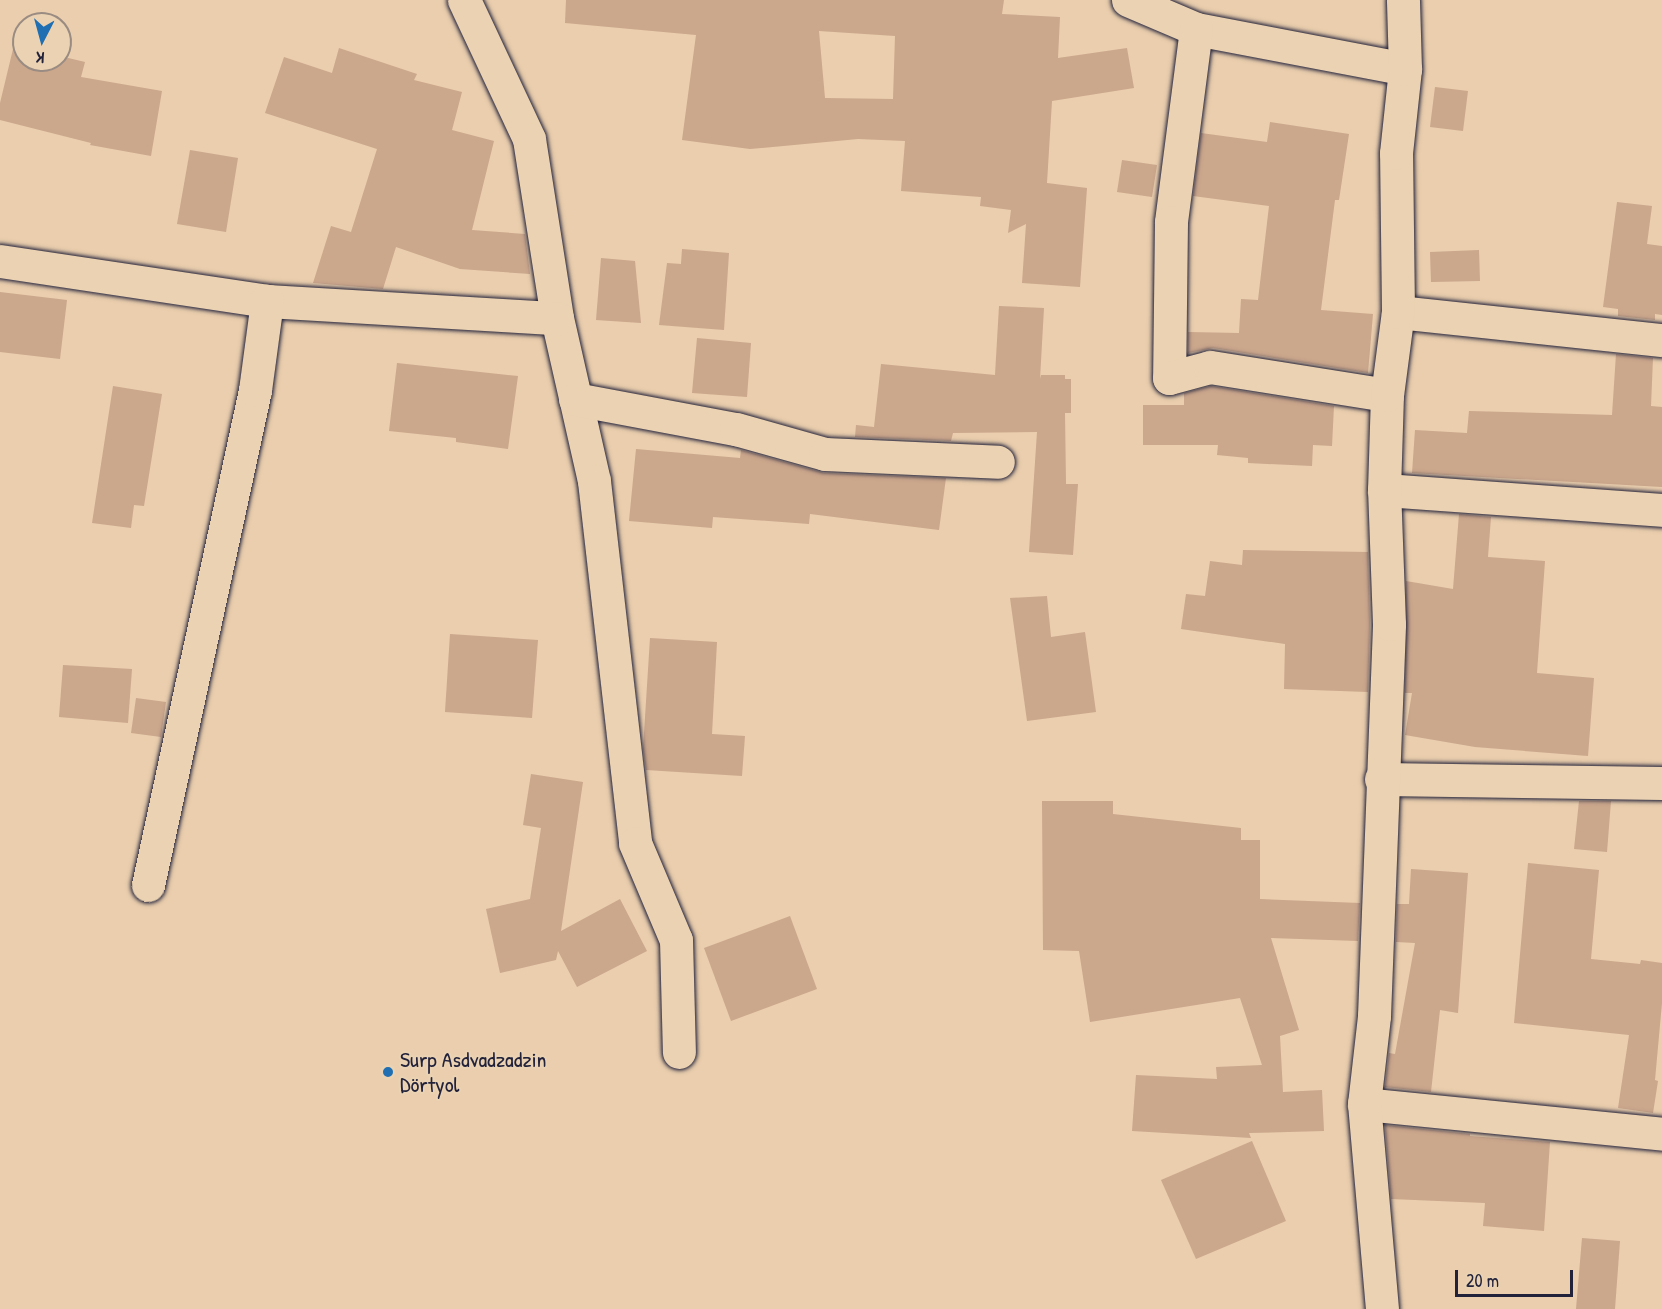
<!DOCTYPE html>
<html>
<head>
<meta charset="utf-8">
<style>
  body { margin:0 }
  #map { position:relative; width:1662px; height:1309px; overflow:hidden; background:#eacead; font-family:"Patrick Hand",sans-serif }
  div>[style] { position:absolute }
  .building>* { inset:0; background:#cba78c }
  .roads { filter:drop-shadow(0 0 2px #22223b) drop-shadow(0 0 2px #22223b) }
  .minor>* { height:33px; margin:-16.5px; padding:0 16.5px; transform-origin:16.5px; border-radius:16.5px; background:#ead2b2 }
  .dots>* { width:16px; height:16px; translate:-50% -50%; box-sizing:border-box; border:3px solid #ead2b2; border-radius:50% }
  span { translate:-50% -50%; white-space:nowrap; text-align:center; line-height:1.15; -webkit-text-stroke:4.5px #ead2b2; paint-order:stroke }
  .poi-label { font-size:22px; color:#22223b }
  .left { translate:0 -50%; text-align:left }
  .north { position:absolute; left:12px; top:12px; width:60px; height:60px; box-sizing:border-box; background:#ead2b2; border:2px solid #9a8c82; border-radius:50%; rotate:186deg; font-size:16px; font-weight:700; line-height:24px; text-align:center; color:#22223b }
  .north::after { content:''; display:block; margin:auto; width:21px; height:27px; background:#1f6fb2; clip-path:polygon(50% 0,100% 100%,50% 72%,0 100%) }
  .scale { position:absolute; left:1455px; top:1270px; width:118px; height:27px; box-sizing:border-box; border:3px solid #22223b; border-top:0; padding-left:8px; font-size:18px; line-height:21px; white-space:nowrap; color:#22223b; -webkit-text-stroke:4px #ead2b2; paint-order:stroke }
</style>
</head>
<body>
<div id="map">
  <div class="building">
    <div style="clip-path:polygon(evenodd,566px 0,1004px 0,1002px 14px,1060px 17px,1058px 58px,1127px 48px,1134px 88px,1052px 101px,1047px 183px,1087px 188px,1080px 287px,1022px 283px,1026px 224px,1008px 233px,1011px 210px,980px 206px,981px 197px,901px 191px,905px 141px,858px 139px,750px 149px,682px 140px,696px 35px,565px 23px,566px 0,819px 31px,895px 36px,893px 99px,825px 98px,819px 31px)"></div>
    <div style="clip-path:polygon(14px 45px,24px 48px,24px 60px,60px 60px,60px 56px,85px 62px,81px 77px,162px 91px,151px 156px,90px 145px,91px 143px,0 120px,0 103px)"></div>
    <div style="clip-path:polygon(339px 48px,417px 74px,414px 80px,462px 92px,452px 130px,494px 141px,472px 230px,525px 234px,530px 274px,460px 269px,396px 247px,383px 289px,313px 283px,331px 226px,351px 232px,377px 149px,265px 113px,284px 57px,332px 73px)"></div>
    <div style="clip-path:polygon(1435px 87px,1468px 91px,1463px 131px,1430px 127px)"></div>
    <div style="clip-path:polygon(1270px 122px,1349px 134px,1339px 200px,1335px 200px,1321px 310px,1373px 314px,1368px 373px,1213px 348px,1188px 353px,1188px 332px,1239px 333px,1241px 299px,1258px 300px,1269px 206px,1193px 196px,1201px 133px,1267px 142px)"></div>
    <div style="clip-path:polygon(190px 150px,238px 158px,226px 232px,177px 224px)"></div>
    <div style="clip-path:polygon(1122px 160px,1157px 165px,1152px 197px,1117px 192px)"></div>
    <div style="clip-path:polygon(1617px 202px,1652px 206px,1647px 244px,1662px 246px,1662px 315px,1655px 314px,1655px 320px,1618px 316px,1618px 309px,1603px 307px)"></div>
    <div style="clip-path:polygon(682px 249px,729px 253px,724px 330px,659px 325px,667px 263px,681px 264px)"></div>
    <div style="clip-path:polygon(1479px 250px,1480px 281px,1431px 282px,1430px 252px)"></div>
    <div style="clip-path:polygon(601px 258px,635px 261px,641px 323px,596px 320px)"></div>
    <div style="clip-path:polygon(0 292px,67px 300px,60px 359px,0 352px)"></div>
    <div style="clip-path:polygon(999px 306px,1044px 308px,1040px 379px,1041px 375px,1065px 375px,1065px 379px,1071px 379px,1071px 413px,1065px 413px,1066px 484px,1078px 484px,1073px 555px,1029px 552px,1037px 432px,953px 433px,951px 441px,855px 437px,856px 425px,874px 427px,881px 364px,995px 375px)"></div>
    <div style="clip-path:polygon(697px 338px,751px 343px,747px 397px,692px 393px)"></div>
    <div style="clip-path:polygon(1616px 354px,1653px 358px,1651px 406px,1662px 407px,1662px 487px,1412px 473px,1415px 430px,1467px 433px,1469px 411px,1612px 415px)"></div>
    <div style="clip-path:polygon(397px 363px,518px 376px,508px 449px,456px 442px,456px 438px,389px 431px)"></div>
    <div style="clip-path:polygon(113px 386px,162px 394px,144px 506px,134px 505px,131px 528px,92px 523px)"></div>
    <div style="clip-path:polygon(1211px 386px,1334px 406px,1332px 446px,1313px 445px,1312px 466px,1248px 463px,1248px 458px,1217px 455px,1218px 445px,1143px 445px,1143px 405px,1184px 405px,1184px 393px)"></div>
    <div style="clip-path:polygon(636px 449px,740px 458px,741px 450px,824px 473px,946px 478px,939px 530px,810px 514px,809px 524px,713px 517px,712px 528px,629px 521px)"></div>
    <div style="clip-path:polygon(1459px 514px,1491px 517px,1488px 557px,1545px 561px,1537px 673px,1594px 678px,1588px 756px,1475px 747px,1405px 735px,1412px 693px,1405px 693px,1406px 581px,1453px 589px)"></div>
    <div style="clip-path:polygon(1243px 550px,1368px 552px,1370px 624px,1368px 692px,1284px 689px,1285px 644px,1181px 629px,1186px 594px,1205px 596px,1210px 561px,1242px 565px)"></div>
    <div style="clip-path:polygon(1047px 596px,1051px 637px,1085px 632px,1096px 712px,1027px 721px,1010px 598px)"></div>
    <div style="clip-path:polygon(450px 634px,538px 640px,532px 718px,445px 712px)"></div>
    <div style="clip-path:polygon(650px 638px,717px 642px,712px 734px,745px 736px,742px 776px,646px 770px,643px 749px)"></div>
    <div style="clip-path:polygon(63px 665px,132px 669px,128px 723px,59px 717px)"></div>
    <div style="clip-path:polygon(136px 698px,166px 702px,161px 737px,131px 733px)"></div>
    <div style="clip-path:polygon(531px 774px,583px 782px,561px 931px,620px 899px,647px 951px,577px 987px,558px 951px,556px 960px,500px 973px,486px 909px,530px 899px,541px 828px,523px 825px)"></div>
    <div style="clip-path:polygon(1042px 801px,1113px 801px,1113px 814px,1241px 828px,1241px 840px,1260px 840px,1260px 899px,1360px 903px,1358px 941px,1271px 938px,1299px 1030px,1280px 1036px,1283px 1092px,1322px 1090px,1324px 1131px,1249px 1133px,1251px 1138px,1132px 1131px,1136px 1075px,1217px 1079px,1216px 1067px,1262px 1065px,1240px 998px,1090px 1022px,1079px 951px,1043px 950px)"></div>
    <div style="clip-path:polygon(1579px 801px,1611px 801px,1607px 852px,1574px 849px)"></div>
    <div style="clip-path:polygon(1528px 863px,1599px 870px,1591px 959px,1640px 964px,1641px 960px,1662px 963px,1662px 1003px,1655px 1080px,1658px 1081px,1653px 1113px,1618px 1108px,1629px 1035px,1514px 1023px)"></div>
    <div style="clip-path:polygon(1411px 869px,1468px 873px,1458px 1013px,1440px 1010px,1431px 1092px,1385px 1087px,1389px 1053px,1395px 1054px,1415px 943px,1396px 942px,1397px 904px,1409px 904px)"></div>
    <div style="clip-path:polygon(790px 916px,817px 989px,731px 1021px,704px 948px)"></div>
    <div style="clip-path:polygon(1385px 1125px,1470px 1134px,1470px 1136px,1550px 1142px,1544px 1231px,1483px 1226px,1485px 1203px,1391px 1199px)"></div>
    <div style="clip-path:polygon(1252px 1141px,1286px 1221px,1196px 1259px,1161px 1180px)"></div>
    <div style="clip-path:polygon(1582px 1238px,1620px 1241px,1615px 1309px,1576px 1309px)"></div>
  </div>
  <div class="roads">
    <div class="minor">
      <div style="left:464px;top:0;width:153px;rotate:64.9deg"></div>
      <div style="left:529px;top:139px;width:181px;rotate:81.1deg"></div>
      <div style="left:557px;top:318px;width:167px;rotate:77.2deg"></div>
      <div style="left:594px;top:481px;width:364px;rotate:83.5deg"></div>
      <div style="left:635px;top:843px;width:105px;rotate:67.1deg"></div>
      <div style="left:676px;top:940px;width:112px;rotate:88.5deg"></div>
      <div style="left:1128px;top:0;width:74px;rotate:23.1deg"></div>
      <div style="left:1196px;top:29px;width:213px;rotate:10.8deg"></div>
      <div style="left:1196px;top:29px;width:195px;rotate:97.4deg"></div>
      <div style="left:1171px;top:222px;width:156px;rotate:90.7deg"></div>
      <div style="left:1169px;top:378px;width:42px;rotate:-15deg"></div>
      <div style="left:1210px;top:367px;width:179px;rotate:9deg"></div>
      <div style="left:0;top:261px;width:270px;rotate:8.5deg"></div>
      <div style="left:267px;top:301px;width:290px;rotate:3.4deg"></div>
      <div style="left:1398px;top:312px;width:265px;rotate:6.1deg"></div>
      <div style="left:575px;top:399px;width:164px;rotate:10.6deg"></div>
      <div style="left:736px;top:429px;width:92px;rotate:15.7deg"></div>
      <div style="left:825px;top:454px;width:173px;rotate:2.6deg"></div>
      <div style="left:1384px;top:490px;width:279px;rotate:4.1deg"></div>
      <div style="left:1381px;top:779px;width:281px;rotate:0.8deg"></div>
      <div style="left:148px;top:885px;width:506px;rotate:-77.8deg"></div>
      <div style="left:255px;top:390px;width:90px;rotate:-82.3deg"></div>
      <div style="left:1364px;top:1104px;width:300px;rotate:5.7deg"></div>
      <div style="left:1382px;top:1309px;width:206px;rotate:-95deg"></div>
      <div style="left:1364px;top:1104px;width:89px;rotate:-83.5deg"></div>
      <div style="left:1374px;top:1016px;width:392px;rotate:-87.8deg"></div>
      <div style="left:1389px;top:624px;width:134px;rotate:-92.1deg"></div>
      <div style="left:1384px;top:490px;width:95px;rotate:-88.2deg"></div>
      <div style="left:1387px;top:395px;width:84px;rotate:-82.5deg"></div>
      <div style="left:1398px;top:312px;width:159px;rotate:-90.7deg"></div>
      <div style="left:1396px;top:153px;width:84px;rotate:-83.9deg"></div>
      <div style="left:1405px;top:69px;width:69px;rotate:-91.7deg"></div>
    </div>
  </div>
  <div class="dots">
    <div style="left:388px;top:1072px;background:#1f6fb2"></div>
  </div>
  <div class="poi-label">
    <span class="left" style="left:400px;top:1072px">Surp Asdvadzadzin<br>Dörtyol</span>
  </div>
  <div class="north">K</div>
  <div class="scale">20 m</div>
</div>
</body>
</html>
